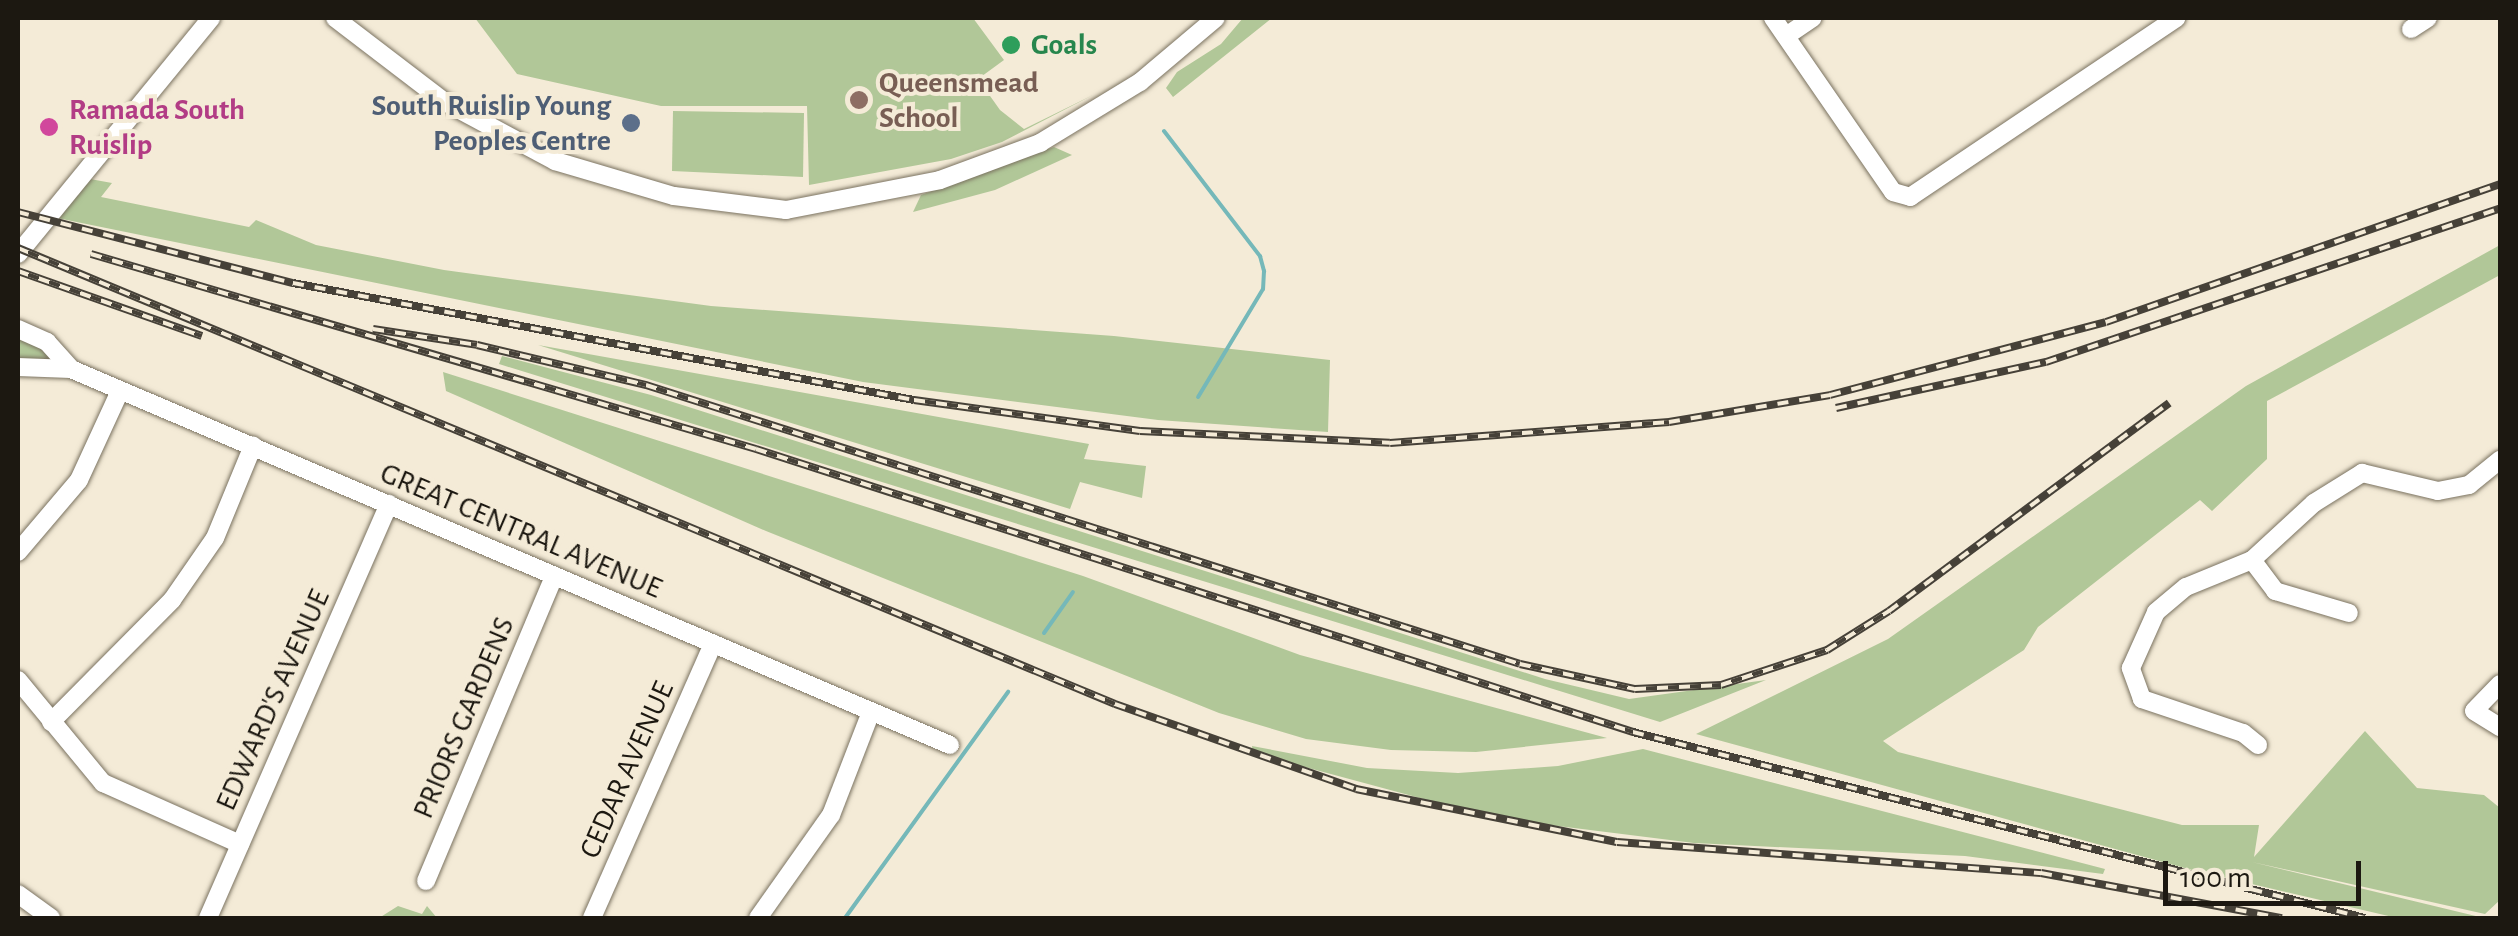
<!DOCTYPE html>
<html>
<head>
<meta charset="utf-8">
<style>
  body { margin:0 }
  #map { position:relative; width:2518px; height:936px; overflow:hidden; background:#f4ebd7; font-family:"Alegreya Sans",sans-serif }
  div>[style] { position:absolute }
  .green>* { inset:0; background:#b1c798 }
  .stream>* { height:4px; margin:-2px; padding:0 2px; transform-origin:2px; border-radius:2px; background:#75b8b9 }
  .roads { filter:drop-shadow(0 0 2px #7a7260) drop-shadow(0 0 2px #7a7260) }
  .minor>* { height:18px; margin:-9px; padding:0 9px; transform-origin:9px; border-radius:9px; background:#fff }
  .rail>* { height:8px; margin-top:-4px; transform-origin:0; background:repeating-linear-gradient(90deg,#f4ebd7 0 11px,#464138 0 22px); box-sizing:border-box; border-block:2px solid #464138 }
  .dots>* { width:28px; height:28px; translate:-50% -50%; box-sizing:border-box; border:5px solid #f4ebd7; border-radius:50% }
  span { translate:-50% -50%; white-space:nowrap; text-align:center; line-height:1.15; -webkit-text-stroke:8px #f4ebd7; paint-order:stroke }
  .leisure-label { font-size:30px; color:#27864d; font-weight:700 }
  .left { translate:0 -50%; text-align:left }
  .education-label { font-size:30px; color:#785e54; font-weight:700 }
  .service-label { font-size:30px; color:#4e5e75; font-weight:700 }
  .right { translate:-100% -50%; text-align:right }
  .hotel-label { font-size:30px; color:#b23c85; font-weight:700 }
  .street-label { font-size:30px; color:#1c1811 }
  .frame { position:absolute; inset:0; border:20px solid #1c1811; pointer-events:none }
  .scale { position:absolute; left:2163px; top:861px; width:198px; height:45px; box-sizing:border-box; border:5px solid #1c1811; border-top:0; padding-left:12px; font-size:30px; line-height:35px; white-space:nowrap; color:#1c1811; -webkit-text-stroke:8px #f4ebd7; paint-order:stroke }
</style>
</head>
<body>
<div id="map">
  <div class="green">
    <div style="clip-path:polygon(475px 18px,973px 18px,1004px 60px,978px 79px,1000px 110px,1024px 129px,1093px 95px,1002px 142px,951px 159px,809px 185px,807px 106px,661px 106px,517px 74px)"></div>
    <div style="clip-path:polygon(1243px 18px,1272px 18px,1173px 97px,1166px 88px,1177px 72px,1221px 44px)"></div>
    <div style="clip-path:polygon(673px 111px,804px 113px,803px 177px,672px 171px)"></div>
    <div style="clip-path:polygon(1054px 147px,1072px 155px,995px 190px,913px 212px,921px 195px)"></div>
    <div style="clip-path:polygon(90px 179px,112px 183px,101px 197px,249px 227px,256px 220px,316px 245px,444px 270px,711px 306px,1114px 336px,1330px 360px,1328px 432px,1158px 420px,863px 382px,57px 218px)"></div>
    <div style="clip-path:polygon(2500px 245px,2500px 275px,2267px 401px,2267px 459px,2212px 511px,2200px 500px,2038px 627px,2024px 650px,1883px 741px,1898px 752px,2182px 825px,2259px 825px,2254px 857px,2365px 731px,2417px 788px,2484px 795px,2500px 808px,2500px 900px,2485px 914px,2252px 862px,2484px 918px,2397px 918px,2192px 870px,1696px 734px,1888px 639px,2246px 386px)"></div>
    <div style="clip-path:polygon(18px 334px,51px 352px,52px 361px,18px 365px)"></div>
    <div style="clip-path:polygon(538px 345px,1089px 444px,1084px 459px,1146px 466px,1142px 498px,1080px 482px,1070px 509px)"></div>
    <div style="clip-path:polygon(502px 356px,651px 395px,1545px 679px,1629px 699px,1766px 680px,1660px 722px,499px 364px)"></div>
    <div style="clip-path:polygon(443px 372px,1083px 576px,1300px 655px,1607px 738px,1476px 752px,1391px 750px,1306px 739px,1219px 713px,766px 531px,446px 391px)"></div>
    <div style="clip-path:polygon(1252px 746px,1367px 768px,1458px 773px,1558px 766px,1643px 749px,2105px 869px,2103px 874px,1965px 856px,1694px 843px,1494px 818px,1253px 753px)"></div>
    <div style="clip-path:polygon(398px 906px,422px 914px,427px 906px,437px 918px,379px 918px)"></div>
  </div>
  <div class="stream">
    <div style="left:1164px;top:131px;width:158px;rotate:52.5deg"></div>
    <div style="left:1260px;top:256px;width:16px;rotate:75deg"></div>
    <div style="left:1264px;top:271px;width:18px;rotate:93deg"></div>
    <div style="left:1263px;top:289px;width:126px;rotate:121deg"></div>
    <div style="left:1044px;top:633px;width:50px;rotate:-54.7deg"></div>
    <div style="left:845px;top:918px;width:279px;rotate:-54.2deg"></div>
  </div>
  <div class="roads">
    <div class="minor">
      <div style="left:335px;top:18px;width:138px;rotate:37.4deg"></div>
      <div style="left:445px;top:102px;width:125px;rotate:28.2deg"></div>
      <div style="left:555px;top:161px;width:124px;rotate:16.4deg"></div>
      <div style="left:674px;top:196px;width:113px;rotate:7.1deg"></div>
      <div style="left:786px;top:210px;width:157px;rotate:-11deg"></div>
      <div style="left:940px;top:180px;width:107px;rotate:-20.3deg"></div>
      <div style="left:1040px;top:143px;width:117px;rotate:-31.4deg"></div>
      <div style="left:1140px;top:82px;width:99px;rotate:-40.1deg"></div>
      <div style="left:1773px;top:18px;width:211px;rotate:55.4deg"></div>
      <div style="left:1893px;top:192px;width:18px;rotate:16deg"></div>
      <div style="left:1910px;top:197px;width:321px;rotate:-33.9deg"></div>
      <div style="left:2411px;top:29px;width:20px;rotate:-33deg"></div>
      <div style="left:1786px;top:36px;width:32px;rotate:-34deg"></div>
      <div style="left:18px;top:254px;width:305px;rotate:-50.7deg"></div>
      <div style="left:18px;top:329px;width:32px;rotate:24deg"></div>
      <div style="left:47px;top:342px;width:36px;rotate:48deg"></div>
      <div style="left:71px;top:369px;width:53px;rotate:-177.8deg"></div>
      <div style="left:71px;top:369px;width:956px;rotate:23.16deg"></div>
      <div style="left:18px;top:552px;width:94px;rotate:-49.7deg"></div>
      <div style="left:79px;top:480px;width:98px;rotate:-65.3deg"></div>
      <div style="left:2252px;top:560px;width:39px;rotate:53deg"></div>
      <div style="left:2275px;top:591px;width:77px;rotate:16.6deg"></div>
      <div style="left:18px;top:680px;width:134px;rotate:50.5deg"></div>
      <div style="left:103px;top:783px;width:150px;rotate:24deg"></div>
      <div style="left:2500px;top:684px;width:37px;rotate:134deg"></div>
      <div style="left:2474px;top:711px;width:31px;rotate:32deg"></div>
      <div style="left:51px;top:722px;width:172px;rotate:-45.2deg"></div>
      <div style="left:172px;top:600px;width:75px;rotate:-55.3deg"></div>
      <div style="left:215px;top:538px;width:100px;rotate:-67.6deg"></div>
      <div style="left:2258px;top:745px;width:19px;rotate:-141deg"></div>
      <div style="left:2243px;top:733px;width:107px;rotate:-161.4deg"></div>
      <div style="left:2142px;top:699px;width:33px;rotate:-110deg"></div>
      <div style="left:2131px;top:668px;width:61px;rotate:-65.9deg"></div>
      <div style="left:2156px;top:612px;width:39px;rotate:-40deg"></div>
      <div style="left:2186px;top:587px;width:71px;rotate:-22.2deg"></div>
      <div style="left:2252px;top:560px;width:84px;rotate:-42.6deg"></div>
      <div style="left:2314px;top:503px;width:57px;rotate:-32deg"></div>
      <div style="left:2362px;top:473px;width:78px;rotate:13.3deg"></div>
      <div style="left:2438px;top:491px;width:32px;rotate:-11deg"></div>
      <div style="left:2469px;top:485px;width:40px;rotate:-39deg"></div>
      <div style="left:426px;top:881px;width:331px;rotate:-67.2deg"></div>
      <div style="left:18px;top:894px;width:41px;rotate:36deg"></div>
      <div style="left:208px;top:918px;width:452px;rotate:-66.4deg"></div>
      <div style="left:592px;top:918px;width:300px;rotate:-66.2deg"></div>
      <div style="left:758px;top:918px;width:126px;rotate:-54.7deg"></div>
      <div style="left:831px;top:815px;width:110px;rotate:-68.8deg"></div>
    </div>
  </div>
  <div class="rail">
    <div style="left:18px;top:212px;width:284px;rotate:14.5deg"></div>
    <div style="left:293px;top:283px;width:632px;rotate:10.67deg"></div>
    <div style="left:914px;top:400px;width:228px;rotate:7.8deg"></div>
    <div style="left:1140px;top:431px;width:250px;rotate:2.7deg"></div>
    <div style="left:1390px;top:443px;width:280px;rotate:-4.3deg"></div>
    <div style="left:1669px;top:422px;width:163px;rotate:-9.5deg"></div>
    <div style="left:1830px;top:395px;width:285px;rotate:-14.8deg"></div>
    <div style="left:2106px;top:322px;width:417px;rotate:-19.3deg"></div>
    <div style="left:18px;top:248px;width:1188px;rotate:22.57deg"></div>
    <div style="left:1115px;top:704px;width:256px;rotate:19.4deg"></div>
    <div style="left:1356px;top:789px;width:266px;rotate:11.5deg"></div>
    <div style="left:1617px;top:842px;width:425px;rotate:4.2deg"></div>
    <div style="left:2041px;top:873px;width:245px;rotate:10.6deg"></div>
    <div style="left:91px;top:254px;width:693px;rotate:16.34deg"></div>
    <div style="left:756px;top:449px;width:922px;rotate:17.88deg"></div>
    <div style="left:1633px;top:732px;width:755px;rotate:14.26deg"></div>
    <div style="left:18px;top:271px;width:195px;rotate:19.5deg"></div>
    <div style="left:373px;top:329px;width:105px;rotate:8.7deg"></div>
    <div style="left:477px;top:345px;width:174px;rotate:13.3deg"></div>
    <div style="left:646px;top:385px;width:917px;rotate:17.7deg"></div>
    <div style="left:1520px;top:664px;width:118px;rotate:12.3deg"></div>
    <div style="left:1635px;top:689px;width:86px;rotate:-2.7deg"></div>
    <div style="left:1721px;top:685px;width:112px;rotate:-18.3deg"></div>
    <div style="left:1827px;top:650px;width:73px;rotate:-32.2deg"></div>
    <div style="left:1889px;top:611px;width:349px;rotate:-36.6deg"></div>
    <div style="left:1836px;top:408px;width:215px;rotate:-12.4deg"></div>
    <div style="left:2046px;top:362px;width:479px;rotate:-18.7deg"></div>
  </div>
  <div class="dots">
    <div style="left:1011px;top:45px;background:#2e9e5b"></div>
    <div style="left:859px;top:100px;background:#8d6e63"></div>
    <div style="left:631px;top:123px;background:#5c6f8a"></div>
    <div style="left:49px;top:127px;background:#d1479c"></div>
  </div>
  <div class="leisure-label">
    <span class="left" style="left:1031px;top:45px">Goals</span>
  </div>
  <div class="education-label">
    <span class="left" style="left:879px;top:100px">Queensmead<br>School</span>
  </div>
  <div class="service-label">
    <span class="right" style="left:611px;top:123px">South Ruislip Young<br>Peoples Centre</span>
  </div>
  <div class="hotel-label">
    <span class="left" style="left:69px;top:127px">Ramada South<br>Ruislip</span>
  </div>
  <div class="street-label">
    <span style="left:521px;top:531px;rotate:23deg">GREAT CENTRAL AVENUE</span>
    <span style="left:273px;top:700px;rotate:-66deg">EDWARD'S AVENUE</span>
    <span style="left:464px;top:718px;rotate:-67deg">PRIORS GARDENS</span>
    <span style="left:627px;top:770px;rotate:-66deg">CEDAR AVENUE</span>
  </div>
  <div class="frame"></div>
  <div class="scale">100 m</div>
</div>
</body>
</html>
